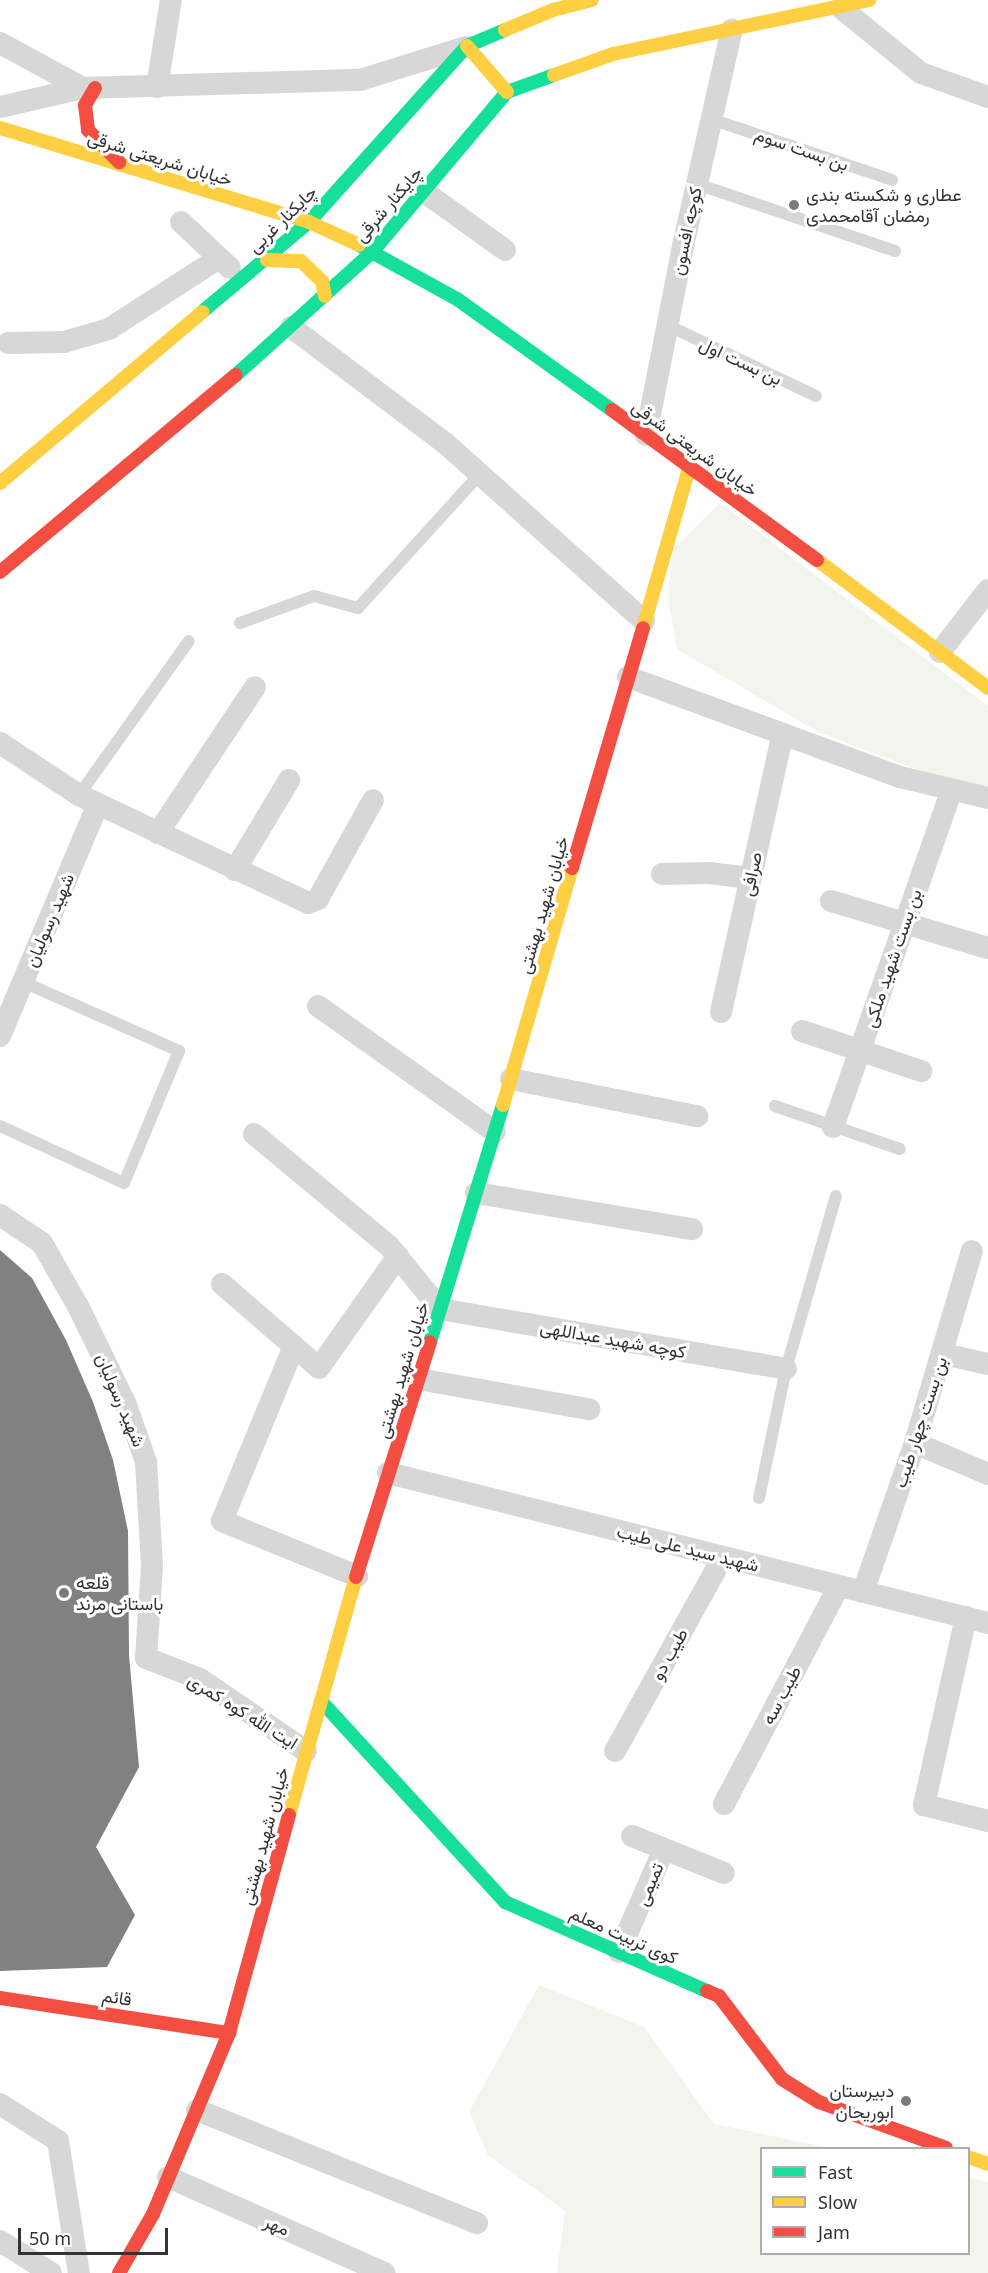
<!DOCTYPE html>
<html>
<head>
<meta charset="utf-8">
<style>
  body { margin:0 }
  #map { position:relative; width:988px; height:2273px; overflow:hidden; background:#fff; font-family:"Noto Sans",Vazirmatn,sans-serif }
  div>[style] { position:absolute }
  .green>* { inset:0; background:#f1f5ed }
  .building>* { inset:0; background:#818181 }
  .lane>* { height:12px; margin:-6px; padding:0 6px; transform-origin:6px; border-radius:6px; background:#d7d7d7 }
  .street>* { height:22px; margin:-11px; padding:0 11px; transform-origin:11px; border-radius:11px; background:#d7d7d7 }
  .fast>* { height:14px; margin:-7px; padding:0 7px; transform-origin:7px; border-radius:7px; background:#16e098 }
  .slow>* { height:14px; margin:-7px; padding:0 7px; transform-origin:7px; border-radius:7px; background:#ffcf43 }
  .jam>* { height:14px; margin:-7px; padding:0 7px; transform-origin:7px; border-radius:7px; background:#f24e42 }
  .dots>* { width:16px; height:16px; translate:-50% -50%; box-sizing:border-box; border:3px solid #fff; border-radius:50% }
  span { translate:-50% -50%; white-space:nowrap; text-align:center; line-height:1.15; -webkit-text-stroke:6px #fff; paint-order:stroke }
  .street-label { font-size:18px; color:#333 }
  .poi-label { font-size:18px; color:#333 }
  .left { translate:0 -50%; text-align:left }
  .right { translate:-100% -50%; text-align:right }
  .legend { position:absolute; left:760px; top:2147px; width:210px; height:108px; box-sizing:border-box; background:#fff; border:2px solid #adadad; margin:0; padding:8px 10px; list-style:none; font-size:18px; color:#333 }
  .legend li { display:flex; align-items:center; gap:12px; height:30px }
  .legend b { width:30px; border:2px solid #adadad }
  .scale { position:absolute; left:18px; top:2228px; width:150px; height:27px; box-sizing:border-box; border:3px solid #333; border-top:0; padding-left:8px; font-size:18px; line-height:21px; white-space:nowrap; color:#333; -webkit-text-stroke:4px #fff; paint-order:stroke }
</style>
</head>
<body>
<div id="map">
  <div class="green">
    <div style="clip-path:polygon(720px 503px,988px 706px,988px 786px,966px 788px,818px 732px,677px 649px,668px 597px,673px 549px)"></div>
    <div style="clip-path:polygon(539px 1985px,644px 2027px,714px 2124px,830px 2148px,762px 2148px,762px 2254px,968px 2254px,969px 2178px,988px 2182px,988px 2273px,557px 2273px,565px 2211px,488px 2155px,469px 2112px)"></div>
  </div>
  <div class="building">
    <div style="clip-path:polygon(0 1250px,32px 1278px,66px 1340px,93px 1402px,113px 1460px,128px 1531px,129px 1655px,139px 1767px,96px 1847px,135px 1915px,107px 1967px,0 1971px)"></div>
  </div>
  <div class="lane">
    <div style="left:711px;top:119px;width:191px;rotate:18.6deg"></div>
    <div style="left:697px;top:184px;width:209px;rotate:18.7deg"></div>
    <div style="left:667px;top:325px;width:165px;rotate:25.5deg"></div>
    <div style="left:240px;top:623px;width:79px;rotate:-20deg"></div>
    <div style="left:314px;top:596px;width:46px;rotate:15.3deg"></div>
    <div style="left:358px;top:608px;width:181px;rotate:-47.7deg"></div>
    <div style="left:79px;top:795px;width:189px;rotate:-54.5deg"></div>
    <div style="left:775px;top:1106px;width:132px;rotate:19deg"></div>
    <div style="left:0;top:1126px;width:136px;rotate:24.7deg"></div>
    <div style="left:124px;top:1183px;width:143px;rotate:-67.4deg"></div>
    <div style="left:179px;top:1051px;width:171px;rotate:-156.1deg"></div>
    <div style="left:759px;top:1498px;width:132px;rotate:-78.2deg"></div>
    <div style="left:786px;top:1369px;width:180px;rotate:-73.9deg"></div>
  </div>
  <div class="street">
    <div style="left:841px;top:8px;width:103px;rotate:39.1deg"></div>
    <div style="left:921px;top:73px;width:71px;rotate:19.7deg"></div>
    <div style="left:0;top:43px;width:94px;rotate:28.5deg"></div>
    <div style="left:157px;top:87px;width:88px;rotate:-80.9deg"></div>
    <div style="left:0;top:107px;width:85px;rotate:-12.9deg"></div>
    <div style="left:83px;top:88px;width:277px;rotate:-1.7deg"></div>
    <div style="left:360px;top:80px;width:111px;rotate:-17.3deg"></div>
    <div style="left:423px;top:191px;width:101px;rotate:35.7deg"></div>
    <div style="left:181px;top:222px;width:67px;rotate:43.2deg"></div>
    <div style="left:291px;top:327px;width:193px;rotate:37deg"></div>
    <div style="left:445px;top:443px;width:267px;rotate:41.8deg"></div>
    <div style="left:8px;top:343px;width:56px;rotate:-1deg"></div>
    <div style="left:64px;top:342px;width:47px;rotate:-16.1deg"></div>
    <div style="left:109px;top:329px;width:131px;rotate:-32.8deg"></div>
    <div style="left:646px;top:435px;width:193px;rotate:-78.9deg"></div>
    <div style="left:683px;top:246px;width:222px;rotate:-77.3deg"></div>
    <div style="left:940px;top:652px;width:78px;rotate:-52.3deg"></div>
    <div style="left:628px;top:677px;width:290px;rotate:20.2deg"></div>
    <div style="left:900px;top:777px;width:90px;rotate:13.4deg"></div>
    <div style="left:0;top:743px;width:95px;rotate:33.4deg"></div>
    <div style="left:79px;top:795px;width:253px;rotate:25.2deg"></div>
    <div style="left:308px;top:903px;width:11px;rotate:-22deg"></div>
    <div style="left:318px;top:899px;width:113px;rotate:-60.9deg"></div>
    <div style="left:158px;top:833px;width:175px;rotate:-56.4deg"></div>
    <div style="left:235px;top:870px;width:105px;rotate:-59deg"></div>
    <div style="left:662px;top:874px;width:47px;rotate:-1.2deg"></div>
    <div style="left:709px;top:873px;width:41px;rotate:7deg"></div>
    <div style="left:831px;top:901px;width:164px;rotate:16.7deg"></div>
    <div style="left:318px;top:1006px;width:217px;rotate:35.4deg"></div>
    <div style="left:721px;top:1012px;width:283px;rotate:-77.5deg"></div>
    <div style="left:802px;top:1031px;width:126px;rotate:18.6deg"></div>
    <div style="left:0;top:1036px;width:252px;rotate:-67.1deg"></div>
    <div style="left:511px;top:1079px;width:190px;rotate:11.3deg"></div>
    <div style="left:833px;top:1127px;width:358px;rotate:-70.6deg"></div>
    <div style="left:254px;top:1134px;width:175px;rotate:39.7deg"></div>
    <div style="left:389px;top:1246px;width:81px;rotate:51deg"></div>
    <div style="left:440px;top:1309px;width:351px;rotate:9.8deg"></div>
    <div style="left:476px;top:1193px;width:219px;rotate:9.5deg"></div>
    <div style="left:0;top:1215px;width:50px;rotate:33.7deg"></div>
    <div style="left:42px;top:1243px;width:75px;rotate:60.4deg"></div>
    <div style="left:79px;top:1308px;width:108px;rotate:64.1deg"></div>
    <div style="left:126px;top:1405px;width:60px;rotate:70.7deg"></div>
    <div style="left:146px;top:1462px;width:105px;rotate:86.7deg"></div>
    <div style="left:152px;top:1567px;width:91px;rotate:93.8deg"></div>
    <div style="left:146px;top:1658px;width:58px;rotate:21.3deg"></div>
    <div style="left:200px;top:1679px;width:128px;rotate:34.2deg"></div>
    <div style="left:222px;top:1284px;width:128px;rotate:40.9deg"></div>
    <div style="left:319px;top:1368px;width:137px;rotate:-54.8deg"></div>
    <div style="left:294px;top:1346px;width:189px;rotate:112.4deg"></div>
    <div style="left:222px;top:1521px;width:146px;rotate:22.2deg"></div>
    <div style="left:943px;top:1354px;width:46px;rotate:12.5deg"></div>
    <div style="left:418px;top:1379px;width:174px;rotate:10deg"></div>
    <div style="left:915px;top:1443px;width:79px;rotate:23deg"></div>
    <div style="left:388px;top:1473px;width:618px;rotate:14.04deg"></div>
    <div style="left:863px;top:1592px;width:158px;rotate:-70.8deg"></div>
    <div style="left:915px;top:1443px;width:200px;rotate:-73.5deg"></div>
    <div style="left:966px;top:1617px;width:193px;rotate:102.6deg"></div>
    <div style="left:924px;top:1805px;width:66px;rotate:14deg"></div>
    <div style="left:615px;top:1751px;width:222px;rotate:-60.9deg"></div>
    <div style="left:724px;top:1804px;width:246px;rotate:-62.2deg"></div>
    <div style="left:632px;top:1836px;width:99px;rotate:21.9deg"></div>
    <div style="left:619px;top:1952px;width:112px;rotate:-66.4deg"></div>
    <div style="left:0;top:2104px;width:69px;rotate:32.5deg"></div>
    <div style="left:58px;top:2141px;width:134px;rotate:81deg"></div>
    <div style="left:197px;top:2110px;width:302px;rotate:22deg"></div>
    <div style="left:168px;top:2177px;width:237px;rotate:23.9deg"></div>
    <div style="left:0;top:2241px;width:60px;rotate:32.1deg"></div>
  </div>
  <div class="fast">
    <div style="left:359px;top:245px;width:112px;rotate:28.9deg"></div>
    <div style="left:457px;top:299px;width:191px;rotate:35.6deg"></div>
    <div style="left:202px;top:312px;width:140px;rotate:-40.1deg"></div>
    <div style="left:309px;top:222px;width:237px;rotate:-48.1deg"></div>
    <div style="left:467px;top:46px;width:41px;rotate:-22.8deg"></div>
    <div style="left:236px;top:375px;width:185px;rotate:-42.1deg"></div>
    <div style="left:373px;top:251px;width:208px;rotate:-49.9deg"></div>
    <div style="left:507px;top:92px;width:50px;rotate:-19.9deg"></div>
    <div style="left:430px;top:1342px;width:248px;rotate:-72.9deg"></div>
    <div style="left:321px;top:1701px;width:273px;rotate:47.5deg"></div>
    <div style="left:505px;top:1902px;width:221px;rotate:23.8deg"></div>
  </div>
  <div class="slow">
    <div style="left:505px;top:30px;width:52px;rotate:-22.6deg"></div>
    <div style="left:553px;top:10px;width:40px;rotate:-14.4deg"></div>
    <div style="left:467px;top:46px;width:61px;rotate:49deg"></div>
    <div style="left:554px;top:75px;width:63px;rotate:-19.6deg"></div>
    <div style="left:613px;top:54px;width:262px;rotate:-11.9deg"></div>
    <div style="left:0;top:128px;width:323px;rotate:16.9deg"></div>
    <div style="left:309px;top:222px;width:55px;rotate:24.7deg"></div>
    <div style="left:267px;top:260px;width:34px;rotate:2deg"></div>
    <div style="left:301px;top:261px;width:29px;rotate:44deg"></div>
    <div style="left:322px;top:281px;width:15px;rotate:79deg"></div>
    <div style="left:0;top:483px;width:265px;rotate:-40.2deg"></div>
    <div style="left:817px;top:560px;width:214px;rotate:36.8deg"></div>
    <div style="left:643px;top:628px;width:170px;rotate:-73.9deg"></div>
    <div style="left:503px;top:1105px;width:247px;rotate:-73.8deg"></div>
    <div style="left:289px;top:1815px;width:247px;rotate:-74.3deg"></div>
    <div style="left:968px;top:2157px;width:21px;rotate:19deg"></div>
  </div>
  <div class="jam">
    <div style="left:95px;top:88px;width:20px;rotate:120deg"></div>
    <div style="left:85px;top:105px;width:25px;rotate:83deg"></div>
    <div style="left:88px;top:130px;width:45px;rotate:45.9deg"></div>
    <div style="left:612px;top:410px;width:254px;rotate:36.2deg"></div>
    <div style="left:0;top:572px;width:307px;rotate:-39.9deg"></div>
    <div style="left:572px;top:868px;width:250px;rotate:-73.5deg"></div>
    <div style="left:356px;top:1577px;width:246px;rotate:-72.5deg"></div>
    <div style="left:707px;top:1991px;width:13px;rotate:23deg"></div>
    <div style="left:719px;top:1996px;width:104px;rotate:52.8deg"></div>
    <div style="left:782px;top:2079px;width:44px;rotate:31.9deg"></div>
    <div style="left:819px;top:2102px;width:135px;rotate:19.9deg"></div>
    <div style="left:0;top:1998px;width:232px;rotate:8.7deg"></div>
    <div style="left:119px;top:2273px;width:68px;rotate:-60deg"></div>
    <div style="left:153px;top:2214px;width:196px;rotate:-67.2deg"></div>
    <div style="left:229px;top:2033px;width:226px;rotate:-74.6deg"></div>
  </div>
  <div class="dots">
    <div style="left:794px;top:205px;background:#7a7a7a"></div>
    <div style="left:64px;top:1593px;background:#7a7a7a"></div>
    <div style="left:906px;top:2101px;background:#7a7a7a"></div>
  </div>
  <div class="street-label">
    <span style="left:802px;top:149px;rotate:19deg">بن بست سوم</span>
    <span style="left:160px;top:158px;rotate:17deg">خیابان شریعتی شرقی</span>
    <span style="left:388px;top:204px;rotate:-49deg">چایکنار شرقی</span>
    <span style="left:282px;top:219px;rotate:-44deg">چایکنار غربی</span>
    <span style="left:686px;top:231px;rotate:-78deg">كوچه افسون</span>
    <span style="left:741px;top:361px;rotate:25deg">بن بست اول</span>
    <span style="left:695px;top:448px;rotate:36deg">خیابان شریعتی شرقی</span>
    <span style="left:751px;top:874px;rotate:-78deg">صرافی</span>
    <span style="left:543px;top:905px;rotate:-74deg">خیابان شهید بهشتی</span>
    <span style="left:49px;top:920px;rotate:-67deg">شهید رسولیان</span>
    <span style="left:892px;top:958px;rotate:-71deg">بن بست شهید ملکی</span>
    <span style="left:613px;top:1339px;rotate:10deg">کوچه شهید عبداللهی</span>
    <span style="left:402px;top:1370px;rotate:-73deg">خیابان شهید بهشتی</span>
    <span style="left:121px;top:1400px;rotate:67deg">شهید رسولیان</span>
    <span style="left:920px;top:1422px;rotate:-72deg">بن بست چهار طیب</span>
    <span style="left:688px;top:1548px;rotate:14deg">شهید سید علی طیب</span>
    <span style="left:669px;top:1654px;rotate:-61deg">طیب دو</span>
    <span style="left:781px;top:1695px;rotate:-62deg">طیب سه</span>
    <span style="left:243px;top:1711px;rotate:32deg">ایت الله کوه کمری</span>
    <span style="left:264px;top:1836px;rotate:-75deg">خیابان شهید بهشتی</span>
    <span style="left:649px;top:1884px;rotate:-67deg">تمیمی</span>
    <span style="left:624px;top:1935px;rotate:24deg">کوی تربیت معلم</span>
    <span style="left:117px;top:1997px;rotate:9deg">قائم</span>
    <span style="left:277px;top:2225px;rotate:24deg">مهر</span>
  </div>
  <div class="poi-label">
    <span class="left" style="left:806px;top:205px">عطاری و شکسته بندی<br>رمضان آقامحمدی</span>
    <span class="left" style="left:76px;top:1593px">قلعه<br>باستانی مرند</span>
    <span class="right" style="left:894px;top:2101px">دبیرستان<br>ابوریحان</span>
  </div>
  <ul class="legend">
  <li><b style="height:8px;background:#16e098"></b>Fast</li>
  <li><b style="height:8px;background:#ffcf43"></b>Slow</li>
  <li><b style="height:8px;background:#f24e42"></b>Jam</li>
  </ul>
  <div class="scale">50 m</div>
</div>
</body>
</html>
